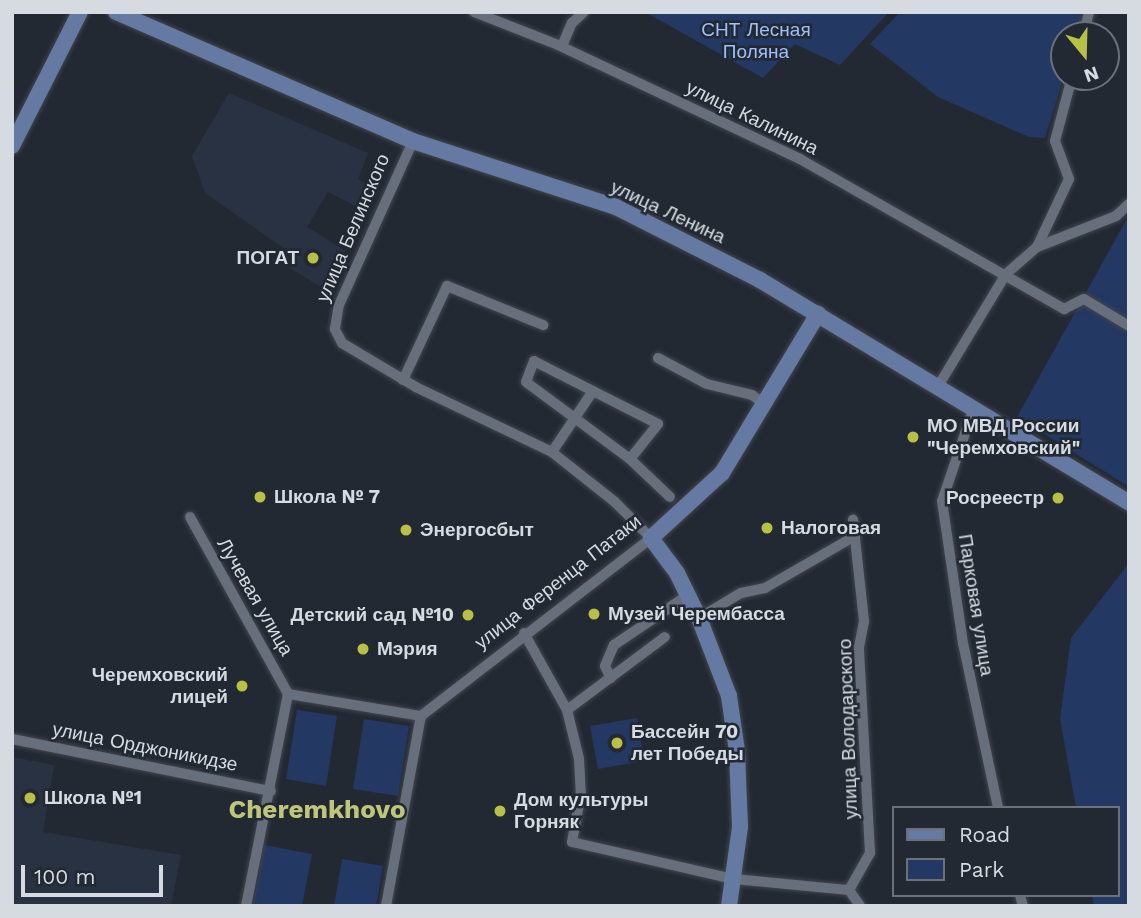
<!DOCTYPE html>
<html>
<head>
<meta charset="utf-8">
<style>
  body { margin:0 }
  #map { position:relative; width:1141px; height:918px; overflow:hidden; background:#232933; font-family:"Work Sans",sans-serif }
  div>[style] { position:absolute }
  .built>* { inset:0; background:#293242 }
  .green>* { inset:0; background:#233862 }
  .roads { filter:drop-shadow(0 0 2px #41454e) drop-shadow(0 0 2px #41454e) }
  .street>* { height:10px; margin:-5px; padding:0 5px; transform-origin:5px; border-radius:5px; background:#686f7c }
  .secondary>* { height:16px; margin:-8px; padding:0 8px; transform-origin:8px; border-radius:8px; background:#657aa3 }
  .dots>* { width:19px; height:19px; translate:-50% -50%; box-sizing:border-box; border:4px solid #232933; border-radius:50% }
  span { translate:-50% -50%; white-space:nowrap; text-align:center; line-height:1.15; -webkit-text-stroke:5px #232933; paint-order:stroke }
  .park-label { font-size:19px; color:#9ebffc }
  .street-label { font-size:19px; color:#d6dae1 }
  .poi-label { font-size:19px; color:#d6dae1; font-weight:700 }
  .right { translate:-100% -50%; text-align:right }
  .left { translate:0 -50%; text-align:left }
  .district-label { font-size:26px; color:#c0c679; font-weight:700 }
  .frame { position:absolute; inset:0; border:14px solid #d6dae1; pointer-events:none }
  .legend { position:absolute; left:892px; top:806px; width:228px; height:91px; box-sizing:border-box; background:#232933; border:2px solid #6b7079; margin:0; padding:9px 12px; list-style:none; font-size:21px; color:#d6dae1 }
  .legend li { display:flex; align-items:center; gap:14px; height:35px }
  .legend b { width:35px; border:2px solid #6b7079 }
  .north { position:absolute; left:1050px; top:21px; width:70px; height:70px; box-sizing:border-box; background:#232933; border:2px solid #6b7079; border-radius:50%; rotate:161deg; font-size:19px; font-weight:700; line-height:28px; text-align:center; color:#d6dae1 }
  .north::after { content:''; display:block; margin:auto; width:24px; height:32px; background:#b9c046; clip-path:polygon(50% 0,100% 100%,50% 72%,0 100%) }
  .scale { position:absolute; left:21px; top:865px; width:142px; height:32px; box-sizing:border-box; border:4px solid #d6dae1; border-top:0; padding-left:9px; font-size:21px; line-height:24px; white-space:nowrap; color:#d6dae1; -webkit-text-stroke:5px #232933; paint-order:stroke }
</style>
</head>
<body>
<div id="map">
  <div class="built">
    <div style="clip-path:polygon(229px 93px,368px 153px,358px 179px,379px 190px,368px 212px,328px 192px,307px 227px,346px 251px,321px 287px,290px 268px,295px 256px,205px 193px,192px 156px)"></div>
    <div style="clip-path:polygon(12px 757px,54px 765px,43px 832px,181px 855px,171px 906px,12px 906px)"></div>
  </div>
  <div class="green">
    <div style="clip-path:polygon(645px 12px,889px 12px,840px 65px,795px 44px,763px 78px)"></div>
    <div style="clip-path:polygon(900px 12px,1083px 12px,1077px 35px,1064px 35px,1064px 76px,1045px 138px,1029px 137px,938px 97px,870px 44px)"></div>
    <div style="clip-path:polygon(1129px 215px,1129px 487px,1017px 417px)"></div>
    <div style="clip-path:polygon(1129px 563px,1129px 906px,1094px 906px,1092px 895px,1118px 895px,1118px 808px,1076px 808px,1060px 719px,1071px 638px)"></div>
    <div style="clip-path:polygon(297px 710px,337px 716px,326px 786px,286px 779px)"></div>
    <div style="clip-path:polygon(637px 718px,644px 761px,598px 769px,590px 726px)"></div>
    <div style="clip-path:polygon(364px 719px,409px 726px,398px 796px,353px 789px)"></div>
    <div style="clip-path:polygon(264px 845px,312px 854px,302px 906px,253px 906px)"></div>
    <div style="clip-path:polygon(342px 859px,383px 866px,376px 906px,334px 906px)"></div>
  </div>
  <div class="roads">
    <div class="street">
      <div style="left:474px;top:12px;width:90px;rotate:21.4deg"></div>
      <div style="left:558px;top:45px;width:268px;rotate:25.2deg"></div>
      <div style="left:800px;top:159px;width:304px;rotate:29.6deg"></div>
      <div style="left:1064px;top:309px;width:22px;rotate:-27deg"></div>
      <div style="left:1084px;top:299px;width:52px;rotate:31deg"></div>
      <div style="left:1083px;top:35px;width:24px;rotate:-75deg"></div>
      <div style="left:562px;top:46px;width:25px;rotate:-67deg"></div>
      <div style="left:572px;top:23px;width:16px;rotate:-43deg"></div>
      <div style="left:1037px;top:247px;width:85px;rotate:-21.4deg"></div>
      <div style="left:1116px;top:216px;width:18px;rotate:-43deg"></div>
      <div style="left:658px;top:358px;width:55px;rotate:28deg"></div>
      <div style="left:707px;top:384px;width:46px;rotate:13.7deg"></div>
      <div style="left:752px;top:395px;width:17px;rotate:36deg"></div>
      <div style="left:403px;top:380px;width:104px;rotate:-64.9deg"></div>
      <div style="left:447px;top:286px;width:104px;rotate:22.1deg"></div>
      <div style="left:937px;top:388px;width:133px;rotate:-58.8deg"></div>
      <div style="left:1006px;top:274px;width:41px;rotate:-41.1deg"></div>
      <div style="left:1037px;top:247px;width:75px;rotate:-64.8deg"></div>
      <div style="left:1069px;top:179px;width:40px;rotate:-110.2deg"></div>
      <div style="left:1055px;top:141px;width:66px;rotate:-75.1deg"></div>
      <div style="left:973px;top:410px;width:96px;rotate:108.8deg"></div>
      <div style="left:942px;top:501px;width:144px;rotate:81.6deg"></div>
      <div style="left:963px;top:643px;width:169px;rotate:78deg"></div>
      <div style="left:552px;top:452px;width:73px;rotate:-56.1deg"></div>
      <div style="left:630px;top:459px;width:45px;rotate:-51.3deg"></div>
      <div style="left:658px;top:424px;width:139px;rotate:-153.1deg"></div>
      <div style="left:534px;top:361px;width:22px;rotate:111deg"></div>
      <div style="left:526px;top:382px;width:129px;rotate:36.5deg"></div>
      <div style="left:630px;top:459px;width:55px;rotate:43.5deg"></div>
      <div style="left:190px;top:517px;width:202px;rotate:61deg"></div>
      <div style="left:699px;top:618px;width:49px;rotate:-30.8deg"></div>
      <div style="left:741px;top:593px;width:25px;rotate:-12deg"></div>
      <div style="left:765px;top:588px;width:104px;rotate:-30deg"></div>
      <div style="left:524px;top:633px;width:88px;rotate:60.8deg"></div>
      <div style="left:567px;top:710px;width:50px;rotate:76.2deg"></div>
      <div style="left:579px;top:759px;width:34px;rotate:87deg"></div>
      <div style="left:581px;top:793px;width:50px;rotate:100.4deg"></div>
      <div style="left:572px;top:842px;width:166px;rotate:12.9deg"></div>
      <div style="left:734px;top:879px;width:116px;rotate:5.5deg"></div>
      <div style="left:849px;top:890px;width:19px;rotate:55deg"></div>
      <div style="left:611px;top:678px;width:13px;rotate:-117deg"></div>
      <div style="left:605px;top:666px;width:23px;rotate:-67deg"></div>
      <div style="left:614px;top:645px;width:89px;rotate:-34deg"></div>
      <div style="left:288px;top:694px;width:135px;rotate:9.4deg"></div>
      <div style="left:567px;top:710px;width:122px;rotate:-36.7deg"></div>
      <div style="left:12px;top:739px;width:264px;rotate:11.4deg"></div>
      <div style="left:849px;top:890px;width:43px;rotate:-60.4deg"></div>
      <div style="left:870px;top:853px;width:206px;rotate:-93.1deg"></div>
      <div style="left:859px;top:647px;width:26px;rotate:-79deg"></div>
      <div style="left:864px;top:621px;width:102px;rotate:-96.2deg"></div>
      <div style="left:1020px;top:895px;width:11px;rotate:75deg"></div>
      <div style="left:246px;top:906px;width:216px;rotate:-78.8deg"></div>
      <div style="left:386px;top:906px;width:193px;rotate:-79.6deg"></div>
      <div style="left:421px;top:716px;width:291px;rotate:-37.7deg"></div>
      <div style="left:651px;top:538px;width:51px;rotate:-135deg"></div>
      <div style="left:615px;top:502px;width:80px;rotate:-141.6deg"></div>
      <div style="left:552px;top:452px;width:151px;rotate:-154.5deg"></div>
      <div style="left:416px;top:387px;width:86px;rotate:-149.3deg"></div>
      <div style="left:342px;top:343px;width:16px;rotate:-117deg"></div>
      <div style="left:335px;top:329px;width:24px;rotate:-81deg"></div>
      <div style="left:339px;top:305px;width:180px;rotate:-65.7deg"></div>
    </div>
    <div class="secondary">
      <div style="left:116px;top:12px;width:324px;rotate:23.5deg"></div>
      <div style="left:413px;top:141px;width:213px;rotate:18deg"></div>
      <div style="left:616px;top:207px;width:161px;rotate:26.9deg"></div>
      <div style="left:760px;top:280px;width:431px;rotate:31.1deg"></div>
      <div style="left:12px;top:146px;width:150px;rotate:-63.1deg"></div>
      <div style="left:729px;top:906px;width:80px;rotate:-82.1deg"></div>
      <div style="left:740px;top:827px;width:76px;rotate:-92.3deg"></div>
      <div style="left:737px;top:751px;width:56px;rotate:-98.3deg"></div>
      <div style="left:729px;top:696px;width:84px;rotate:-111deg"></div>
      <div style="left:699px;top:618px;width:50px;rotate:-116.1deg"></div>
      <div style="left:677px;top:573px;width:44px;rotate:-126.6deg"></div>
      <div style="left:651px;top:538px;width:96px;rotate:-42.5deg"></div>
      <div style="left:722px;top:473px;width:186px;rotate:-58.9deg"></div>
    </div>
  </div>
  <div class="dots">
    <div style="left:313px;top:258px;background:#b9c046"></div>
    <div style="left:913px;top:437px;background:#b9c046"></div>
    <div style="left:260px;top:497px;background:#b9c046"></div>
    <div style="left:1058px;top:498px;background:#b9c046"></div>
    <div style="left:767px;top:528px;background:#b9c046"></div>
    <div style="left:406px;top:530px;background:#b9c046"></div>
    <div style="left:594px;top:614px;background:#b9c046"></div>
    <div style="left:468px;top:615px;background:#b9c046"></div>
    <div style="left:363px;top:649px;background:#b9c046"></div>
    <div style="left:242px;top:686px;background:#b9c046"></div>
    <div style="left:617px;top:743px;background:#b9c046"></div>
    <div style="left:30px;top:798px;background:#b9c046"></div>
    <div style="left:500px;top:811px;background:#b9c046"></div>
  </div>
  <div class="park-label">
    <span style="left:756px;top:41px">СНТ Лесная<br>Поляна</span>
  </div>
  <div class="street-label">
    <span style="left:752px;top:118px;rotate:26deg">улица Калинина</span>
    <span style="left:668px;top:212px;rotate:25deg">улица Ленина</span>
    <span style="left:353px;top:228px;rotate:-67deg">улица Белинского</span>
    <span style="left:558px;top:582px;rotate:-38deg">улица Ференца Патаки</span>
    <span style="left:255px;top:597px;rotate:60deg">Лучевая улица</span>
    <span style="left:976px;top:605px;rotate:81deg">Парковая улица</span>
    <span style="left:848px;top:729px;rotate:-92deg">улица Володарского</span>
    <span style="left:145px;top:747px;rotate:11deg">улица Орджоникидзе</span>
  </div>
  <div class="poi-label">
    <span class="right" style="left:299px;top:258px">ПОГАТ</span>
    <span class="left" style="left:927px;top:437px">МО МВД России<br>"Черемховский"</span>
    <span class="left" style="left:274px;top:497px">Школа № 7</span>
    <span class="right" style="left:1044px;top:498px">Росреестр</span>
    <span class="left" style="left:781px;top:528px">Налоговая</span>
    <span class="left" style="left:420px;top:530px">Энергосбыт</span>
    <span class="left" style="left:608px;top:614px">Музей Черембасса</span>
    <span class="right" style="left:454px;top:615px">Детский сад №10</span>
    <span class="left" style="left:377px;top:649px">Мэрия</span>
    <span class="right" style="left:228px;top:686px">Черемховский<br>лицей</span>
    <span class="left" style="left:631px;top:743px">Бассейн 70<br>лет Победы</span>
    <span class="left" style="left:44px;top:798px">Школа №1</span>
    <span class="left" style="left:514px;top:811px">Дом культуры<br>Горняк</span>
  </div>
  <div class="district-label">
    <span style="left:317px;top:810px">Cheremkhovo</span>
  </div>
  <div class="frame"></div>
  <ul class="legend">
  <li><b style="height:9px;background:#657aa3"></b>Road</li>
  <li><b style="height:19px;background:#233862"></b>Park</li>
  </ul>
  <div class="north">N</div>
  <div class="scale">100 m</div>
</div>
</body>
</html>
